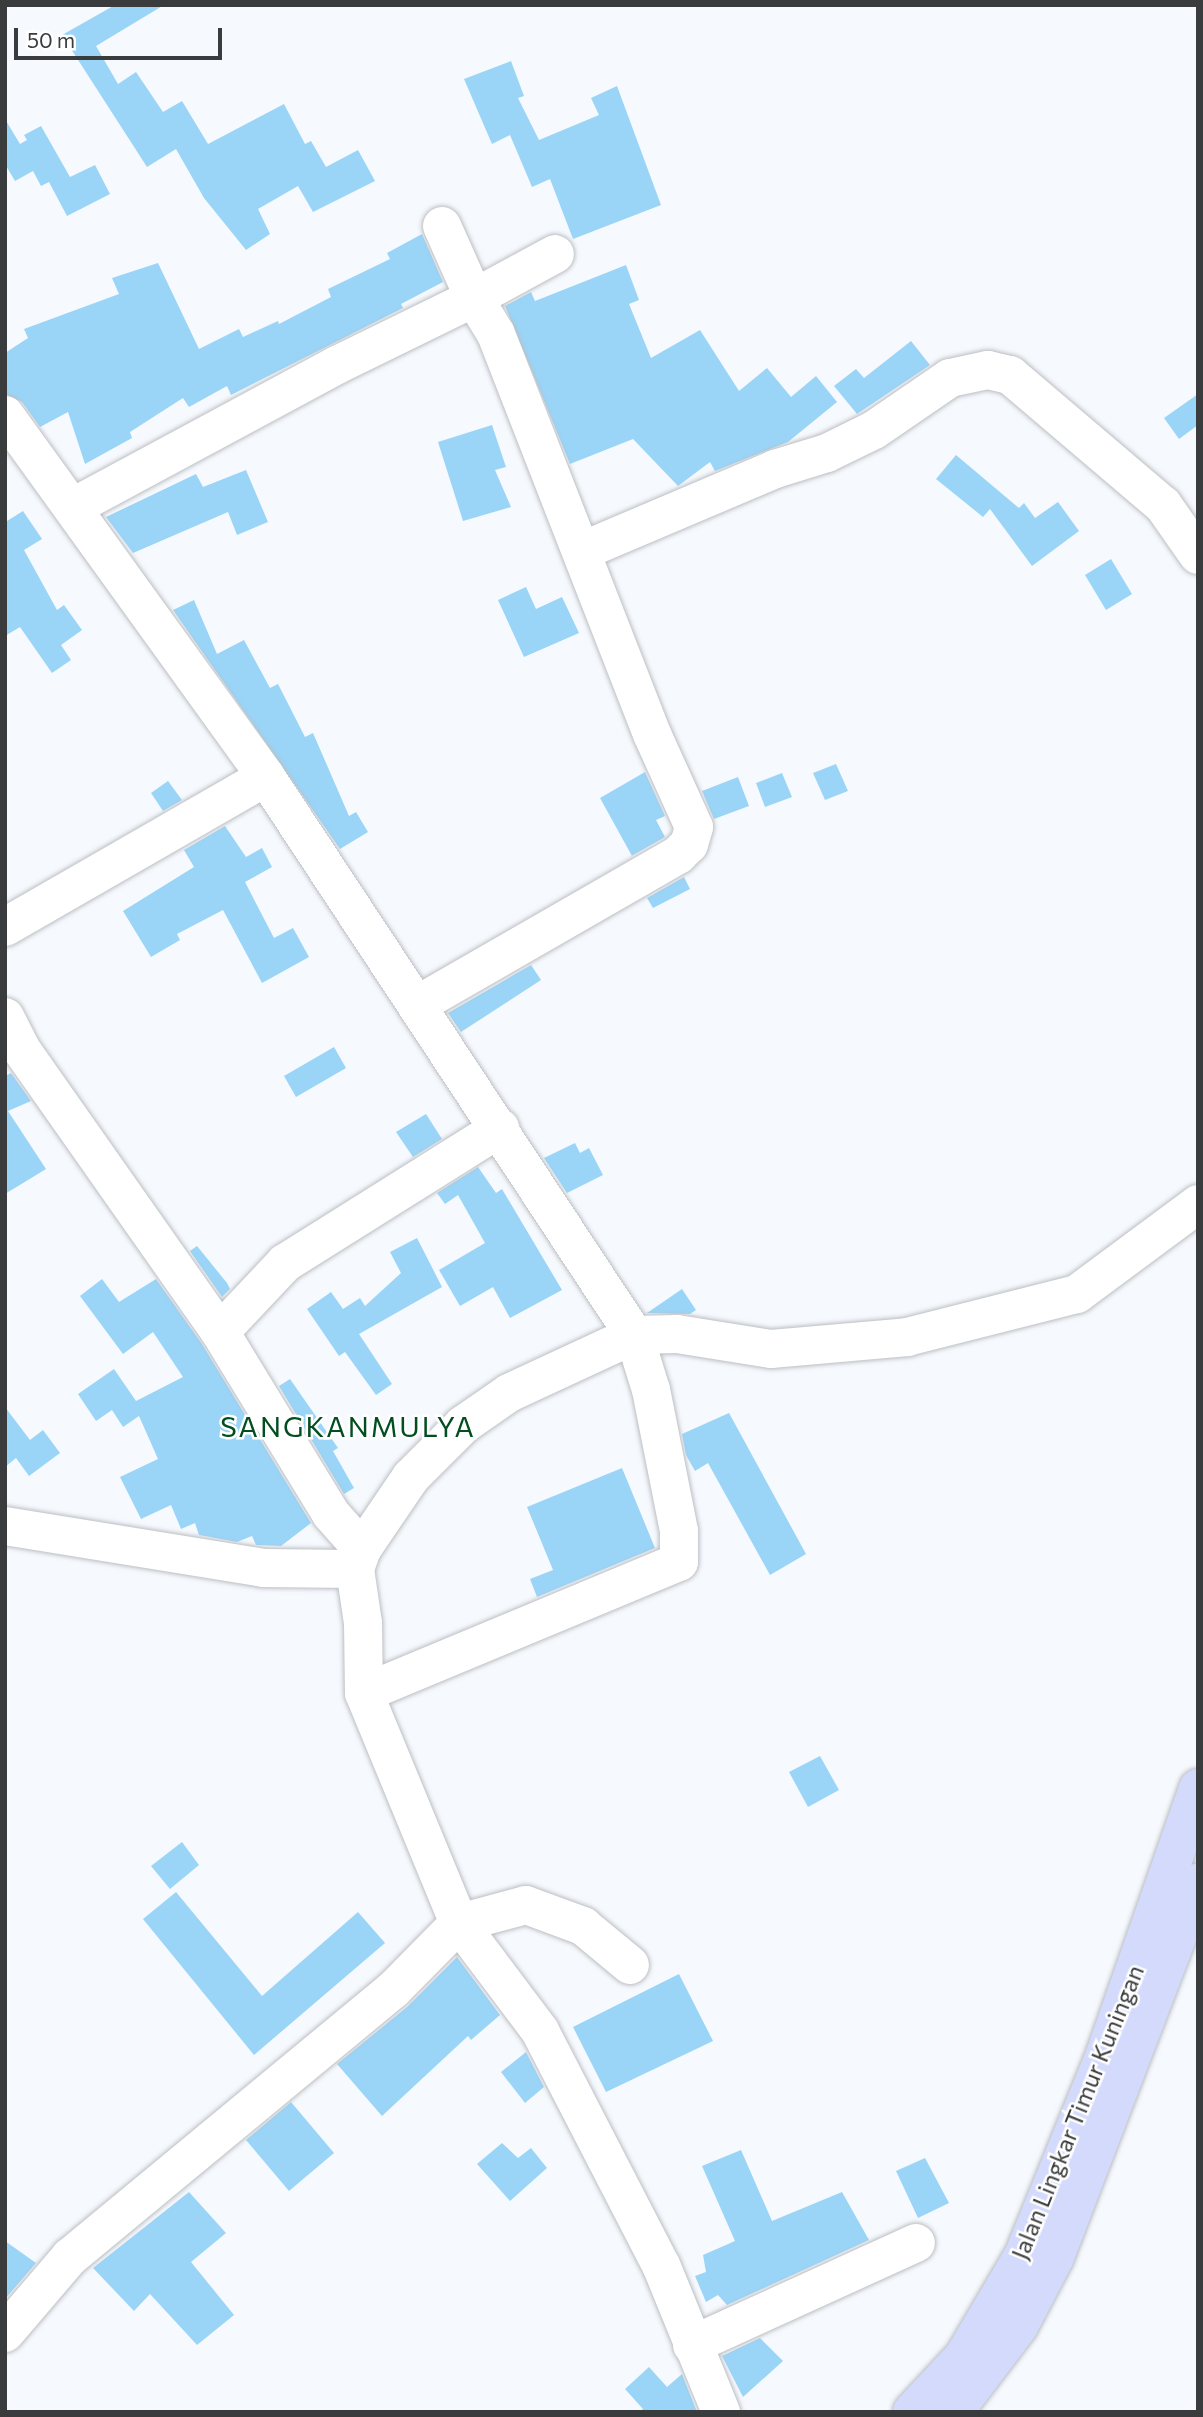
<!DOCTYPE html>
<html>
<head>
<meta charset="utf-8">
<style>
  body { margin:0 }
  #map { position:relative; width:1203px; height:2417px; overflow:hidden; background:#f6f9fd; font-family:Commissioner,sans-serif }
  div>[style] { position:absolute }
  .building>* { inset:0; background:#9ad5f8 }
  .roads { filter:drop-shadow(0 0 2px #bbbfc3) drop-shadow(0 0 2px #bbbfc3) }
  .minor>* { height:38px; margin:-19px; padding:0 19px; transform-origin:19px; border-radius:19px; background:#fff }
  .major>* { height:38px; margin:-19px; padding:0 19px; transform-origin:19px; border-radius:19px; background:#d4dafc }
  span { translate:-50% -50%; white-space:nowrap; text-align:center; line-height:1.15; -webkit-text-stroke:5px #fff; paint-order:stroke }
  .street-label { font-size:24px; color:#3a3b3d }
  .quarter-label { font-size:28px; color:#034e21; letter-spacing:2px }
  .frame { position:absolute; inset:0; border:7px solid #3a3b3d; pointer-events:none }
  .scale { position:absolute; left:14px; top:28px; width:208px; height:32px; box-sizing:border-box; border:4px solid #3a3b3d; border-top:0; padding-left:9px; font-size:21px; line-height:24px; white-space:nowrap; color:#3a3b3d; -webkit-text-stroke:5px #fff; paint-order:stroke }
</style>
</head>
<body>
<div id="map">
  <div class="building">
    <div style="clip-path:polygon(115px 5px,164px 5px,96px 46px,118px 84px,136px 72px,163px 112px,182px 101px,208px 144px,284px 104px,305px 144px,311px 141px,326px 167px,358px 150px,375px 181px,313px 212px,298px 186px,258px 209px,270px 234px,246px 250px,204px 198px,176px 149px,147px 167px,62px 35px)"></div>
    <div style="clip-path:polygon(511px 61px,524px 96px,518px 98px,539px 140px,599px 115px,591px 98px,617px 86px,661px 205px,573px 239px,550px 179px,532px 187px,510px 135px,492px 144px,464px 79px)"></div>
    <div style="clip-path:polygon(5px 119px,20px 144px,27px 140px,24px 135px,41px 126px,70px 177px,95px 165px,110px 194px,67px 216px,49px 182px,41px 186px,33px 171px,15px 181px,5px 164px)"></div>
    <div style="clip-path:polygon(422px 234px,443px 282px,401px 304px,403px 308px,231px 395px,227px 386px,189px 407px,183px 398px,130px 432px,132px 438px,85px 464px,68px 412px,40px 427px,22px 402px,5px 394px,5px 353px,28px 338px,24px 329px,119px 294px,112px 278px,158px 263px,199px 349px,239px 329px,243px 337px,278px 321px,279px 324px,331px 297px,328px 289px,390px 259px,387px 253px)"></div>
    <div style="clip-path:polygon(626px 265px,639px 300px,629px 304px,651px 358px,700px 330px,739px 391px,767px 368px,791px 397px,816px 376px,837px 402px,788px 442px,715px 471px,710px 462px,678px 486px,633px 439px,570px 464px,505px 306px,531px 292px,535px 301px)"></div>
    <div style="clip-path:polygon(911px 341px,930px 365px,857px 414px,834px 386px,856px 369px,864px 378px)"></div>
    <div style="clip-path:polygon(1198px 394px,1198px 425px,1179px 439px,1164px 418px)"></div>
    <div style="clip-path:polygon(492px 425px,506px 467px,495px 470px,511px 507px,463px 521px,438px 442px)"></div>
    <div style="clip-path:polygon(956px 455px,1019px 508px,1024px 503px,1035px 518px,1058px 502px,1079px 531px,1032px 566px,990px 509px,983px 517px,936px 479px)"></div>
    <div style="clip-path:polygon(246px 470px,268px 522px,237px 535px,228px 512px,133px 553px,106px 517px,196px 474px,203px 487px)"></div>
    <div style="clip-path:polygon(23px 511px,42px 539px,24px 550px,57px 610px,64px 605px,82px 630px,61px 645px,71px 660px,52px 673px,20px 627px,5px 636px,5px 517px,7px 521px)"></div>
    <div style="clip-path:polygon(1111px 559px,1132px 594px,1106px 610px,1085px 575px)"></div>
    <div style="clip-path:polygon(526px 587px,536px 609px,562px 597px,579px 633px,524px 657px,498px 600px)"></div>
    <div style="clip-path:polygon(194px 600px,217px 654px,244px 640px,270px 688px,278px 684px,305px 737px,313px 733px,349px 816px,356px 812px,368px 832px,340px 849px,173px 610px)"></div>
    <div style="clip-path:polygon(836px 764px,848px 791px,825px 800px,813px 773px)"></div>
    <div style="clip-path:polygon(645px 772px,665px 816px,656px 820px,665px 837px,628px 858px,632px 856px,600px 798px)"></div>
    <div style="clip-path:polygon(782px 773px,792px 797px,765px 807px,756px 783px)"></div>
    <div style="clip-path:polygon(738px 777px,749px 806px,714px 819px,702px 791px)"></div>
    <div style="clip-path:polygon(168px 781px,182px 800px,163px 811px,151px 793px)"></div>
    <div style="clip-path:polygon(225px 826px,246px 857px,262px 848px,272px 867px,245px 882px,274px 938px,293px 928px,309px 957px,262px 983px,223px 910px,177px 934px,180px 940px,151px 957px,123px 911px,194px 867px,184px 850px)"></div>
    <div style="clip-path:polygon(684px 877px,690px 889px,653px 908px,647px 898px)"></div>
    <div style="clip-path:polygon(531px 965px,541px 980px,461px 1032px,448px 1013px)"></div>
    <div style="clip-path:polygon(334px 1047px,346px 1068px,296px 1097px,284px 1076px)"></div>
    <div style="clip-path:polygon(11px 1073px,31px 1101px,8px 1111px,46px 1169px,5px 1194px,5px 1076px)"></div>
    <div style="clip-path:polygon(426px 1114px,442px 1139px,413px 1157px,396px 1132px)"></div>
    <div style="clip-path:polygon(575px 1143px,580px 1153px,589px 1148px,603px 1175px,567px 1193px,544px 1158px)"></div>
    <div style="clip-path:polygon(478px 1167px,496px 1193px,502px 1189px,562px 1290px,510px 1318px,493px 1287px,460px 1306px,439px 1270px,485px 1243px,458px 1195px,445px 1204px,437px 1193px)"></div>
    <div style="clip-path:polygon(417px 1238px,442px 1287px,359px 1334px,392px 1384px,376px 1395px,345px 1352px,339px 1356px,307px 1309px,331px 1292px,343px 1309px,360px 1298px,365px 1306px,401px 1273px,390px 1252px)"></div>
    <div style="clip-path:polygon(197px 1246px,227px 1283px,230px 1289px,222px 1297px,190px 1251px)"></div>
    <div style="clip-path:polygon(102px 1279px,119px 1302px,156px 1279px,202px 1344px,311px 1523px,281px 1546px,256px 1545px,252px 1536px,237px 1542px,199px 1535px,195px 1523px,181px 1529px,171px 1505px,141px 1519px,120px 1477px,158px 1459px,139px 1416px,123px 1427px,112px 1410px,96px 1421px,78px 1394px,114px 1369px,136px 1401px,183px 1377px,153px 1332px,123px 1354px,80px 1296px)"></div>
    <div style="clip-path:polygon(682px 1289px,696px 1310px,690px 1314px,647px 1313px)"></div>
    <div style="clip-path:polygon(290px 1379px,338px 1448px,333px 1451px,354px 1488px,344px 1494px,279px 1386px)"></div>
    <div style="clip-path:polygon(5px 1407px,30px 1440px,43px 1430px,60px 1453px,29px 1476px,16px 1458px,5px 1467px)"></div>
    <div style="clip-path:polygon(729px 1413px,806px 1554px,770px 1575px,708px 1463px,695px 1471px,686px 1455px,682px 1434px)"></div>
    <div style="clip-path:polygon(622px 1468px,655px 1548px,537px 1597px,530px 1579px,553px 1570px,527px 1507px)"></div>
    <div style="clip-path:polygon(820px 1756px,839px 1790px,808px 1807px,789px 1772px)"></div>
    <div style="clip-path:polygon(182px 1842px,199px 1865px,170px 1889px,151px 1866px)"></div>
    <div style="clip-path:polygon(176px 1892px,262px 1996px,358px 1912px,385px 1943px,254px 2055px,143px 1919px)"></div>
    <div style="clip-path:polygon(457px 1957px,500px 2015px,471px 2040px,468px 2036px,382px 2116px,337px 2064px,407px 2007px)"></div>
    <div style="clip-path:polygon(679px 1974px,713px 2041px,606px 2092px,573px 2027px)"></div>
    <div style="clip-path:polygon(526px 2052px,544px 2087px,525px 2103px,501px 2072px)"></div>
    <div style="clip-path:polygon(291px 2102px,334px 2153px,289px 2191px,246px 2140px)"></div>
    <div style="clip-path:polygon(502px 2143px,518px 2158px,531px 2148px,547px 2168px,510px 2201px,477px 2164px)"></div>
    <div style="clip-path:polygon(741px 2150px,772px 2221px,842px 2192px,869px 2240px,727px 2305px,718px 2295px,706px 2302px,695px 2276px,706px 2272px,703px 2255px,735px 2241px,702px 2166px)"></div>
    <div style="clip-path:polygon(925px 2158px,949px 2203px,918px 2218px,896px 2171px)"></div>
    <div style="clip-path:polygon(189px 2192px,226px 2233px,191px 2262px,234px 2315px,197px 2345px,150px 2294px,134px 2311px,93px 2268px)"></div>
    <div style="clip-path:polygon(5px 2241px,36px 2263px,5px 2299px)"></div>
    <div style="clip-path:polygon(760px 2338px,783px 2361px,743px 2397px,722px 2356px)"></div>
    <div style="clip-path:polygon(649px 2367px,667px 2387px,682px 2374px,697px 2412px,639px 2412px,643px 2409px,625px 2389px)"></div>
  </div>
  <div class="roads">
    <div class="minor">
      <div style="left:442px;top:226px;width:79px;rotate:66deg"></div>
      <div style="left:474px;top:298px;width:92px;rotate:-28.5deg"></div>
      <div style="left:5px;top:415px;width:446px;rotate:54.2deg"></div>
      <div style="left:266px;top:777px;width:668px;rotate:56.6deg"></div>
      <div style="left:634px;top:1335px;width:43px;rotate:-1.3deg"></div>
      <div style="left:677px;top:1334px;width:95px;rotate:9.1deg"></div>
      <div style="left:771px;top:1349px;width:137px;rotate:-5deg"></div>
      <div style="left:907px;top:1337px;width:175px;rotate:-14.2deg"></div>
      <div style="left:1077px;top:1294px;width:151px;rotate:-36.6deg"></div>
      <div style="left:75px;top:506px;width:298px;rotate:-28.3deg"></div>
      <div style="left:337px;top:365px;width:153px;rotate:-26.1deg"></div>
      <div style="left:474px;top:298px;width:42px;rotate:58.6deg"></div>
      <div style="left:496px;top:334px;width:429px;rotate:68.7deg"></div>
      <div style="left:652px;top:734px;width:102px;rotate:65.7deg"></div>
      <div style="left:694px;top:827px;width:18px;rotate:106deg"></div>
      <div style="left:689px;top:844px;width:16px;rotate:135deg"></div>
      <div style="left:678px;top:855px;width:299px;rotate:150.1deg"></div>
      <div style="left:582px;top:551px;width:210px;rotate:-23deg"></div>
      <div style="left:775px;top:469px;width:54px;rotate:-17.1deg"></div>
      <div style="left:827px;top:453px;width:52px;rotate:-26.1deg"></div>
      <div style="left:874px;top:430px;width:92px;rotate:-34.4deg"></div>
      <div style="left:950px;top:378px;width:39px;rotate:-12deg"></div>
      <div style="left:988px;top:370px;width:23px;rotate:13deg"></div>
      <div style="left:1010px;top:375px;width:201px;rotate:40.4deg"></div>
      <div style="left:1163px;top:505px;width:61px;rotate:55deg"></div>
      <div style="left:5px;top:927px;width:301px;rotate:-29.9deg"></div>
      <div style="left:5px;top:1017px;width:36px;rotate:63deg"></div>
      <div style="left:21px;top:1049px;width:346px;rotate:54.9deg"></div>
      <div style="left:220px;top:1332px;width:213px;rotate:58.6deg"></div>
      <div style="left:331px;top:1514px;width:47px;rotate:48.5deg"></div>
      <div style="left:220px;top:1332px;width:95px;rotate:-46.7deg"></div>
      <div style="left:285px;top:1263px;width:254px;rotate:-32.1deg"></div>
      <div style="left:5px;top:1526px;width:261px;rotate:9.2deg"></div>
      <div style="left:263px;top:1568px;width:92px;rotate:0.6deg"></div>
      <div style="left:364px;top:1693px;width:341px;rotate:-22.6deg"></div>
      <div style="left:679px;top:1562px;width:31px;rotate:-90deg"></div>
      <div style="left:679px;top:1531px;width:144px;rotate:-101.2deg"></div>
      <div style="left:651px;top:1390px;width:58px;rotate:-107.2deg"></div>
      <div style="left:634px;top:1335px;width:138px;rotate:155.1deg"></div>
      <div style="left:509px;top:1393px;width:56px;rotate:145.2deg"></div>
      <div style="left:463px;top:1425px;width:74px;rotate:135deg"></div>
      <div style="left:411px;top:1477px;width:87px;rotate:124.2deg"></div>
      <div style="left:362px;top:1549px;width:21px;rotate:109deg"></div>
      <div style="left:355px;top:1569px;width:55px;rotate:81.6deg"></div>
      <div style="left:363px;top:1623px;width:70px;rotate:89.2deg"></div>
      <div style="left:364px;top:1693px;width:249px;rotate:67.6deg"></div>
      <div style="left:459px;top:1923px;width:135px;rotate:53.1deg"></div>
      <div style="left:540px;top:2031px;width:263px;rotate:62.7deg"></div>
      <div style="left:661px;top:2265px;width:159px;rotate:67.8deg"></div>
      <div style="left:5px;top:2333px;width:100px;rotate:-49.5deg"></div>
      <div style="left:70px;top:2257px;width:419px;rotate:-39.6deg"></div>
      <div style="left:393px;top:1990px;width:94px;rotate:-45.4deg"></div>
      <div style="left:459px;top:1923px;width:69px;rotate:-15deg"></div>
      <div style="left:526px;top:1905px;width:61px;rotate:20.2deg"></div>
      <div style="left:583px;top:1926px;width:61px;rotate:39.7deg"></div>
      <div style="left:692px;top:2345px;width:246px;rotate:-24.5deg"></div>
    </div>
    <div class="major">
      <div style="left:912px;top:2412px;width:76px;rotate:-47.1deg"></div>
      <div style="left:964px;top:2356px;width:118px;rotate:-59.5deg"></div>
      <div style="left:1024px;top:2254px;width:213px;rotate:-67.9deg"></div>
      <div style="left:1104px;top:2057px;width:285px;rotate:-70.7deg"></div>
      <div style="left:954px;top:2412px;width:108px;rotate:-52.9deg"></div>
      <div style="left:1019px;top:2326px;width:78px;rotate:-62.4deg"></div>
      <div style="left:1055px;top:2257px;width:401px;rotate:-69.1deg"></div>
    </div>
  </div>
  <div class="street-label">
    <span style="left:1077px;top:2112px;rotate:-68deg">Jalan Lingkar Timur Kuningan</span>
  </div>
  <div class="quarter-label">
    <span style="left:348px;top:1426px">SANGKANMULYA</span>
  </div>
  <div class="frame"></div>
  <div class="scale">50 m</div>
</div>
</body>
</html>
